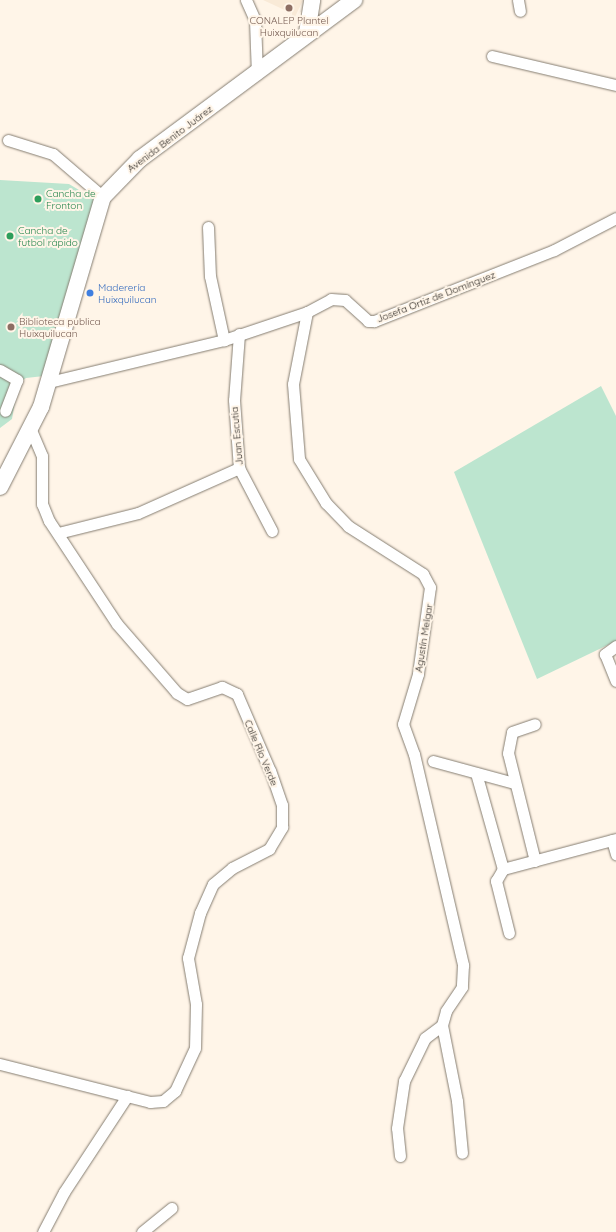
<!DOCTYPE html>
<html>
<head>
<meta charset="utf-8">
<style>
  body { margin:0 }
  #map { position:relative; width:616px; height:1232px; overflow:hidden; background:#fff5e8; font-family:Quicksand,sans-serif }
  div>[style] { position:absolute }
  .built>* { inset:0; background:#f9ead7 }
  .green>* { inset:0; background:#bce5cf }
  .roads { filter:drop-shadow(0 0 1px #857d71) drop-shadow(0 0 1px #857d71) }
  .minor>* { height:11px; margin:-5.5px; padding:0 5.5px; transform-origin:5.5px; border-radius:5.5px; background:#fff }
  .secondary>* { height:16px; margin:-8px; padding:0 8px; transform-origin:8px; border-radius:8px; background:#fff }
  .dots>* { width:11px; height:11px; translate:-50% -50%; box-sizing:border-box; border:2px solid #fff5e8; border-radius:50% }
  span { translate:-50% -50%; white-space:nowrap; text-align:center; line-height:1.15; -webkit-text-stroke:4px #fff5e8; paint-order:stroke }
  .education-label { font-size:10px; color:#785e54 }
  .left { translate:0 -50%; text-align:left }
  .street-label { font-size:10px; color:#211d19 }
  .leisure-label { font-size:10px; color:#27864d }
  .shop-label { font-size:10px; color:#366cbe }
</style>
</head>
<body>
<div id="map">
  <div class="built">
    <div style="clip-path:polygon(263px 0,303px 0,294px 19px,289px 12px)"></div>
  </div>
  <div class="green">
    <div style="clip-path:polygon(0 180px,69px 184px,94px 199px,44px 376px,26px 378px,18px 384px,12px 419px,0 428px)"></div>
    <div style="clip-path:polygon(601px 386px,616px 416px,616px 641px,537px 679px,454px 472px)"></div>
  </div>
  <div class="roads">
    <div class="minor">
      <div style="left:246px;top:0;width:22px;rotate:66deg"></div>
      <div style="left:255px;top:20px;width:54px;rotate:87.9deg"></div>
      <div style="left:518px;top:0;width:11px;rotate:80deg"></div>
      <div style="left:492px;top:56px;width:127px;rotate:13.2deg"></div>
      <div style="left:8px;top:140px;width:47px;rotate:17.3deg"></div>
      <div style="left:53px;top:154px;width:66px;rotate:40.7deg"></div>
      <div style="left:208px;top:227px;width:49px;rotate:87.7deg"></div>
      <div style="left:210px;top:276px;width:66px;rotate:77.7deg"></div>
      <div style="left:307px;top:312px;width:73px;rotate:101deg"></div>
      <div style="left:293px;top:384px;width:75px;rotate:85.4deg"></div>
      <div style="left:299px;top:459px;width:52px;rotate:58.5deg"></div>
      <div style="left:326px;top:503px;width:32px;rotate:46deg"></div>
      <div style="left:348px;top:526px;width:89px;rotate:32.6deg"></div>
      <div style="left:423px;top:574px;width:15px;rotate:62deg"></div>
      <div style="left:430px;top:587px;width:88px;rotate:97.9deg"></div>
      <div style="left:418px;top:674px;width:52px;rotate:106.7deg"></div>
      <div style="left:403px;top:724px;width:32px;rotate:70deg"></div>
      <div style="left:414px;top:754px;width:217px;rotate:76.9deg"></div>
      <div style="left:463px;top:965px;width:22px;rotate:93deg"></div>
      <div style="left:462px;top:987px;width:29px;rotate:124deg"></div>
      <div style="left:446px;top:1011px;width:15px;rotate:106deg"></div>
      <div style="left:442px;top:1025px;width:77px;rotate:78.8deg"></div>
      <div style="left:457px;top:1101px;width:52px;rotate:84.5deg"></div>
      <div style="left:239px;top:334px;width:66px;rotate:94.3deg"></div>
      <div style="left:234px;top:400px;width:68px;rotate:85.8deg"></div>
      <div style="left:239px;top:468px;width:71px;rotate:62.4deg"></div>
      <div style="left:0;top:370px;width:20px;rotate:30deg"></div>
      <div style="left:17px;top:380px;width:33px;rotate:111deg"></div>
      <div style="left:49px;top:382px;width:180px;rotate:-13.5deg"></div>
      <div style="left:224px;top:340px;width:88px;rotate:-18.6deg"></div>
      <div style="left:307px;top:312px;width:27px;rotate:-28deg"></div>
      <div style="left:331px;top:299px;width:14px;rotate:4deg"></div>
      <div style="left:345px;top:300px;width:31px;rotate:42deg"></div>
      <div style="left:368px;top:321px;width:6px"></div>
      <div style="left:374px;top:321px;width:193px;rotate:-21.5deg"></div>
      <div style="left:554px;top:250px;width:70px;rotate:-27.3deg"></div>
      <div style="left:58px;top:533px;width:82px;rotate:-14deg"></div>
      <div style="left:138px;top:513px;width:111px;rotate:-24deg"></div>
      <div style="left:616px;top:646px;width:14px;rotate:144deg"></div>
      <div style="left:605px;top:654px;width:29px;rotate:68deg"></div>
      <div style="left:433px;top:761px;width:84px;rotate:15.2deg"></div>
      <div style="left:476px;top:773px;width:100px;rotate:74.3deg"></div>
      <div style="left:612px;top:840px;width:15px;rotate:74deg"></div>
      <div style="left:535px;top:861px;width:111px;rotate:-104deg"></div>
      <div style="left:508px;top:753px;width:21px;rotate:-79deg"></div>
      <div style="left:512px;top:732px;width:24px;rotate:-19deg"></div>
      <div style="left:509px;top:933px;width:54px;rotate:-104deg"></div>
      <div style="left:496px;top:881px;width:14px;rotate:-60deg"></div>
      <div style="left:503px;top:869px;width:117px;rotate:-14.9deg"></div>
      <div style="left:0;top:1064px;width:155px;rotate:14.2deg"></div>
      <div style="left:150px;top:1102px;width:13px;rotate:-4deg"></div>
      <div style="left:163px;top:1101px;width:16px;rotate:-40deg"></div>
      <div style="left:175px;top:1091px;width:47px;rotate:-65.1deg"></div>
      <div style="left:195px;top:1048px;width:44px;rotate:-88.7deg"></div>
      <div style="left:196px;top:1004px;width:47px;rotate:-99.9deg"></div>
      <div style="left:188px;top:958px;width:47px;rotate:-75.1deg"></div>
      <div style="left:200px;top:913px;width:32px;rotate:-66deg"></div>
      <div style="left:213px;top:884px;width:25px;rotate:-40deg"></div>
      <div style="left:232px;top:868px;width:42px;rotate:-27.2deg"></div>
      <div style="left:269px;top:849px;width:26px;rotate:-59deg"></div>
      <div style="left:282px;top:827px;width:22px;rotate:-90deg"></div>
      <div style="left:282px;top:805px;width:36px;rotate:-109deg"></div>
      <div style="left:270px;top:771px;width:84px;rotate:-113.2deg"></div>
      <div style="left:237px;top:694px;width:17px;rotate:-155deg"></div>
      <div style="left:222px;top:687px;width:37px;rotate:161deg"></div>
      <div style="left:187px;top:699px;width:12px;rotate:-149deg"></div>
      <div style="left:177px;top:693px;width:91px;rotate:-131deg"></div>
      <div style="left:117px;top:624px;width:123px;rotate:-123.4deg"></div>
      <div style="left:49px;top:521px;width:18px;rotate:-112deg"></div>
      <div style="left:42px;top:504px;width:48px;rotate:-90deg"></div>
      <div style="left:42px;top:456px;width:28px;rotate:-113deg"></div>
      <div style="left:400px;top:1156px;width:28px;rotate:-96deg"></div>
      <div style="left:397px;top:1128px;width:48px;rotate:-81.5deg"></div>
      <div style="left:404px;top:1081px;width:48px;rotate:-64deg"></div>
      <div style="left:425px;top:1038px;width:21px;rotate:-37deg"></div>
      <div style="left:43px;top:1232px;width:45px;rotate:-62.3deg"></div>
      <div style="left:64px;top:1192px;width:115px;rotate:-56.7deg"></div>
      <div style="left:142px;top:1232px;width:38px;rotate:-39deg"></div>
    </div>
    <div class="secondary">
      <div style="left:307px;top:33px;width:33px;rotate:-81deg"></div>
      <div style="left:0;top:487px;width:90px;rotate:-62.9deg"></div>
      <div style="left:41px;top:407px;width:219px;rotate:-73.6deg"></div>
      <div style="left:103px;top:197px;width:53px;rotate:-45.8deg"></div>
      <div style="left:140px;top:159px;width:267px;rotate:-36.6deg"></div>
    </div>
  </div>
  <div class="dots">
    <div style="left:289px;top:8px;background:#8d6e63"></div>
    <div style="left:38px;top:199px;background:#2e9e5b"></div>
    <div style="left:10px;top:236px;background:#2e9e5b"></div>
    <div style="left:90px;top:293px;background:#3f7fe0"></div>
    <div style="left:11px;top:327px;background:#8d6e63"></div>
  </div>
  <div class="education-label">
    <span style="left:289px;top:26px">CONALEP Plantel<br>Huixquilucan</span>
    <span class="left" style="left:19px;top:327px">Biblioteca publica<br>Huixquilucan</span>
  </div>
  <div class="street-label">
    <span style="left:170px;top:139px;rotate:-37deg">Avenida Benito Juárez</span>
    <span style="left:436px;top:297px;rotate:-21deg">Josefa Ortiz de Domínguez</span>
    <span style="left:237px;top:436px;rotate:-95deg">Juan Escutia</span>
    <span style="left:424px;top:638px;rotate:-81deg">Agustín Melgar</span>
    <span style="left:261px;top:753px;rotate:67deg">Calle Río Verde</span>
  </div>
  <div class="leisure-label">
    <span class="left" style="left:46px;top:199px">Cancha de<br>Fronton</span>
    <span class="left" style="left:18px;top:236px">Cancha de<br>futbol rápido</span>
  </div>
  <div class="shop-label">
    <span class="left" style="left:98px;top:293px">Maderería<br>Huixquilucan</span>
  </div>
</div>
</body>
</html>
